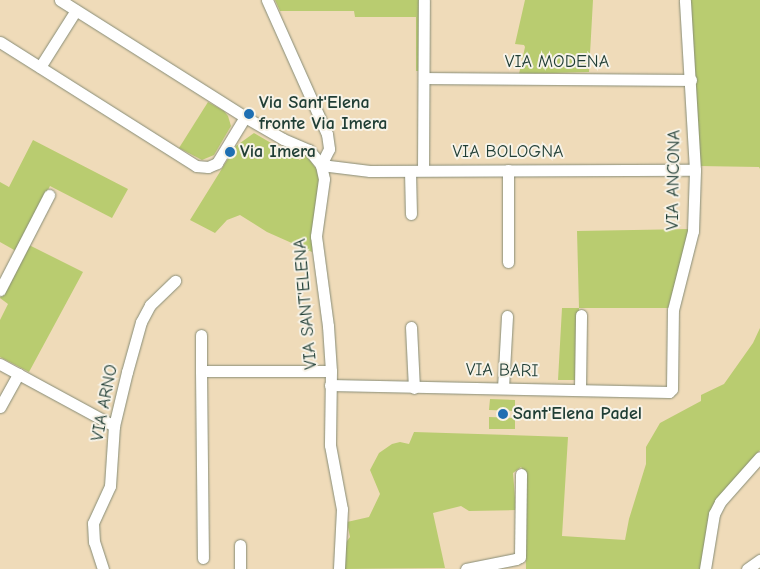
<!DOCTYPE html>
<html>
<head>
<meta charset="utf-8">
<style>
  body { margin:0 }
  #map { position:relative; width:760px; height:569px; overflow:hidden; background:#efdbb9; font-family:"Comic Neue",sans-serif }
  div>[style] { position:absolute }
  .green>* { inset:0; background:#b9cc70 }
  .roads { filter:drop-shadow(0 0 1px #878c76) drop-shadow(0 0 1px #878c76) }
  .minor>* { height:11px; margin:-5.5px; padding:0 5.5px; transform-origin:5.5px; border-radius:5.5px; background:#fff }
  .dots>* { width:14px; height:14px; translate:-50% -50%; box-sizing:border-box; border:2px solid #f7f3e8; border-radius:50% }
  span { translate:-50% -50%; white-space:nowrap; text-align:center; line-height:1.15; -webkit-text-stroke:4px #f7f3e8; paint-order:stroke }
  .street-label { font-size:18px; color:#1f3d34 }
  .poi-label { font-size:18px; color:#1f3d34; font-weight:700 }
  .left { translate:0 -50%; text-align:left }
</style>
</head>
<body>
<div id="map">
  <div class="green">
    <div style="clip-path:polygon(275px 0,420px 0,419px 71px,416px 71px,416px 17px,355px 17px,354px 11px,280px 11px)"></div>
    <div style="clip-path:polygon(525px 0,593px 0,589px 72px,519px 74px,525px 47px,524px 45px,515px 44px)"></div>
    <div style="clip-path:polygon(689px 0,760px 0,760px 169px,759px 167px,699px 166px)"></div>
    <div style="clip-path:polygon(208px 102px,224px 111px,228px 116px,231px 126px,214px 155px,202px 160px,179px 148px)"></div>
    <div style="clip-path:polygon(254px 133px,300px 160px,306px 155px,317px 170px,319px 178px,312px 237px,312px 252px,267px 232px,240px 215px,227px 220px,215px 233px,190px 220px,236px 146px)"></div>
    <div style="clip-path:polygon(33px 140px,128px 189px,112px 218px,50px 186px,16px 251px,0 242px,0 182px,9px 187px)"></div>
    <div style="clip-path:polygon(690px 229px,668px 308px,579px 308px,575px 380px,558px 380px,562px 308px,579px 308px,577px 231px)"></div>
    <div style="clip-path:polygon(27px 244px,83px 272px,29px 372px,0 357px,0 320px,8px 304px,0 298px)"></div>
    <div style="clip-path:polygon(760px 328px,760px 450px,716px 500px,700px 569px,526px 569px,524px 471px,521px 467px,513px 473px,516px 510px,469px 511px,461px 506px,433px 513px,445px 568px,343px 569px,344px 545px,350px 537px,347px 522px,369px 517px,380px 494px,370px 470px,379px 453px,392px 444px,400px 442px,409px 444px,414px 432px,568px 437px,562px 536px,625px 540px,629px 519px,646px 464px,646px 447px,660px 423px,701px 401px,701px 395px,724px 384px,753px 343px)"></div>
    <div style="clip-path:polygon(490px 399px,515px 400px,515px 411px,489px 410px)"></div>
    <div style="clip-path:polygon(489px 417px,515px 418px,515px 429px,489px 429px)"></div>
  </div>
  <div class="roads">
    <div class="minor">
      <div style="left:60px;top:0;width:219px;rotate:32.3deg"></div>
      <div style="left:245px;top:117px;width:44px;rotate:30.1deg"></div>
      <div style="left:283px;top:139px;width:28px;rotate:23deg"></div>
      <div style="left:309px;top:150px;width:19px;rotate:51deg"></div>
      <div style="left:321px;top:165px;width:14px;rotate:78deg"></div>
      <div style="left:324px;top:179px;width:58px;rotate:98deg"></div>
      <div style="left:316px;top:236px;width:91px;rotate:82.4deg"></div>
      <div style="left:328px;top:326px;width:45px;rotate:86.2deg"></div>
      <div style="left:331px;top:371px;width:74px;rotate:90.8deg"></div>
      <div style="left:330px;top:445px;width:65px;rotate:79.4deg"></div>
      <div style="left:342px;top:509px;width:60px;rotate:92.9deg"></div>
      <div style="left:267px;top:0;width:147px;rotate:65.9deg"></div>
      <div style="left:327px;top:134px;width:15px;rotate:82deg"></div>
      <div style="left:329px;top:149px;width:18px;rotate:117deg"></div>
      <div style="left:321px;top:165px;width:49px;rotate:7deg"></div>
      <div style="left:370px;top:171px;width:325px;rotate:-0.2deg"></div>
      <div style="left:0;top:42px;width:232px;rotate:32.3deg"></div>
      <div style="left:196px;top:166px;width:12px;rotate:5deg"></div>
      <div style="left:208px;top:167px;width:10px;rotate:-24deg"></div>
      <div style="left:217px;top:163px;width:54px;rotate:-58.7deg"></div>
      <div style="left:40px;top:67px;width:67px;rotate:-57.7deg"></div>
      <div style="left:424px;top:78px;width:267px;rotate:0.4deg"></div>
      <div style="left:423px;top:170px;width:170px;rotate:-89.7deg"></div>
      <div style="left:410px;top:171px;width:43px;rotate:88.7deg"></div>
      <div style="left:508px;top:262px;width:92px;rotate:-90deg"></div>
      <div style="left:0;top:290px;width:107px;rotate:-62.7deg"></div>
      <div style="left:411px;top:327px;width:61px;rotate:87.2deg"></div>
      <div style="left:201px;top:335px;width:36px;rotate:90deg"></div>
      <div style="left:201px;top:371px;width:130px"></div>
      <div style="left:0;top:364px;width:130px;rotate:28.5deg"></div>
      <div style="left:201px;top:371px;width:187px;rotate:89.4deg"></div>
      <div style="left:330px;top:385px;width:339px;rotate:1.2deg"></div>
      <div style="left:669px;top:392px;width:4px;rotate:-45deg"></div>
      <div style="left:672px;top:389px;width:79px;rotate:-89.3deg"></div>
      <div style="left:673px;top:310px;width:81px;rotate:-75.8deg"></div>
      <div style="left:693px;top:231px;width:61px;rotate:-88.1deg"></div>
      <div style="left:695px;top:170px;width:170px;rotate:-93.4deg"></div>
      <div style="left:503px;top:388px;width:72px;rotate:-86.8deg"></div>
      <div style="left:580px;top:389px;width:74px;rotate:-89.2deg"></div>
      <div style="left:0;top:407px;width:38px;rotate:-61deg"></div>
      <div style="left:240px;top:545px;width:24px;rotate:90deg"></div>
      <div style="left:103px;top:569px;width:28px;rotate:-108deg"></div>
      <div style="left:94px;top:542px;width:19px;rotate:-93deg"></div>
      <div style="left:93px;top:523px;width:41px;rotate:-65.3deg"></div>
      <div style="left:110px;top:486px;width:60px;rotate:-86.2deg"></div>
      <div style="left:114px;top:426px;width:56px;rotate:-76.5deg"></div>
      <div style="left:127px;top:372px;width:52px;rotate:-74.4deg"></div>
      <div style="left:141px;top:322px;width:19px;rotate:-62deg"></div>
      <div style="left:150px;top:305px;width:35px;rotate:-44deg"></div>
      <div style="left:466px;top:569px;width:51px;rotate:-11.3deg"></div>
      <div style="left:516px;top:559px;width:4px;rotate:-27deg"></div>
      <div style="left:520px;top:557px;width:83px;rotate:-89.3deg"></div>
      <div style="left:705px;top:569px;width:56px;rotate:-80.7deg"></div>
      <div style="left:714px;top:514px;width:13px;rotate:-63deg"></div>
      <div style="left:720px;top:502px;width:60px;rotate:-48.4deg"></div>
      <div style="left:747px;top:569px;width:16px;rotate:-35deg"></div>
    </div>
  </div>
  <div class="dots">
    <div style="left:249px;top:114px;background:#1f6fb2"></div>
    <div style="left:230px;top:152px;background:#1f6fb2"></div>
    <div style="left:503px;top:414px;background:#1f6fb2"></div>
  </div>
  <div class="street-label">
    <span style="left:557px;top:62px">VIA MODENA</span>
    <span style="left:508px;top:152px">VIA BOLOGNA</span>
    <span style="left:674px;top:180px;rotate:-89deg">VIA ANCONA</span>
    <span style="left:306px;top:304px;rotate:-95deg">VIA SANT'ELENA</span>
    <span style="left:502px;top:371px;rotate:1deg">VIA BARI</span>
    <span style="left:105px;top:403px;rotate:-79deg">VIA ARNO</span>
  </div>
  <div class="poi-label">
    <span class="left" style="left:259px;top:114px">Via Sant'Elena<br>fronte Via Imera</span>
    <span class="left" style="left:240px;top:152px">Via Imera</span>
    <span class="left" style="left:513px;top:414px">Sant'Elena Padel</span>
  </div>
</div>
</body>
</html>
